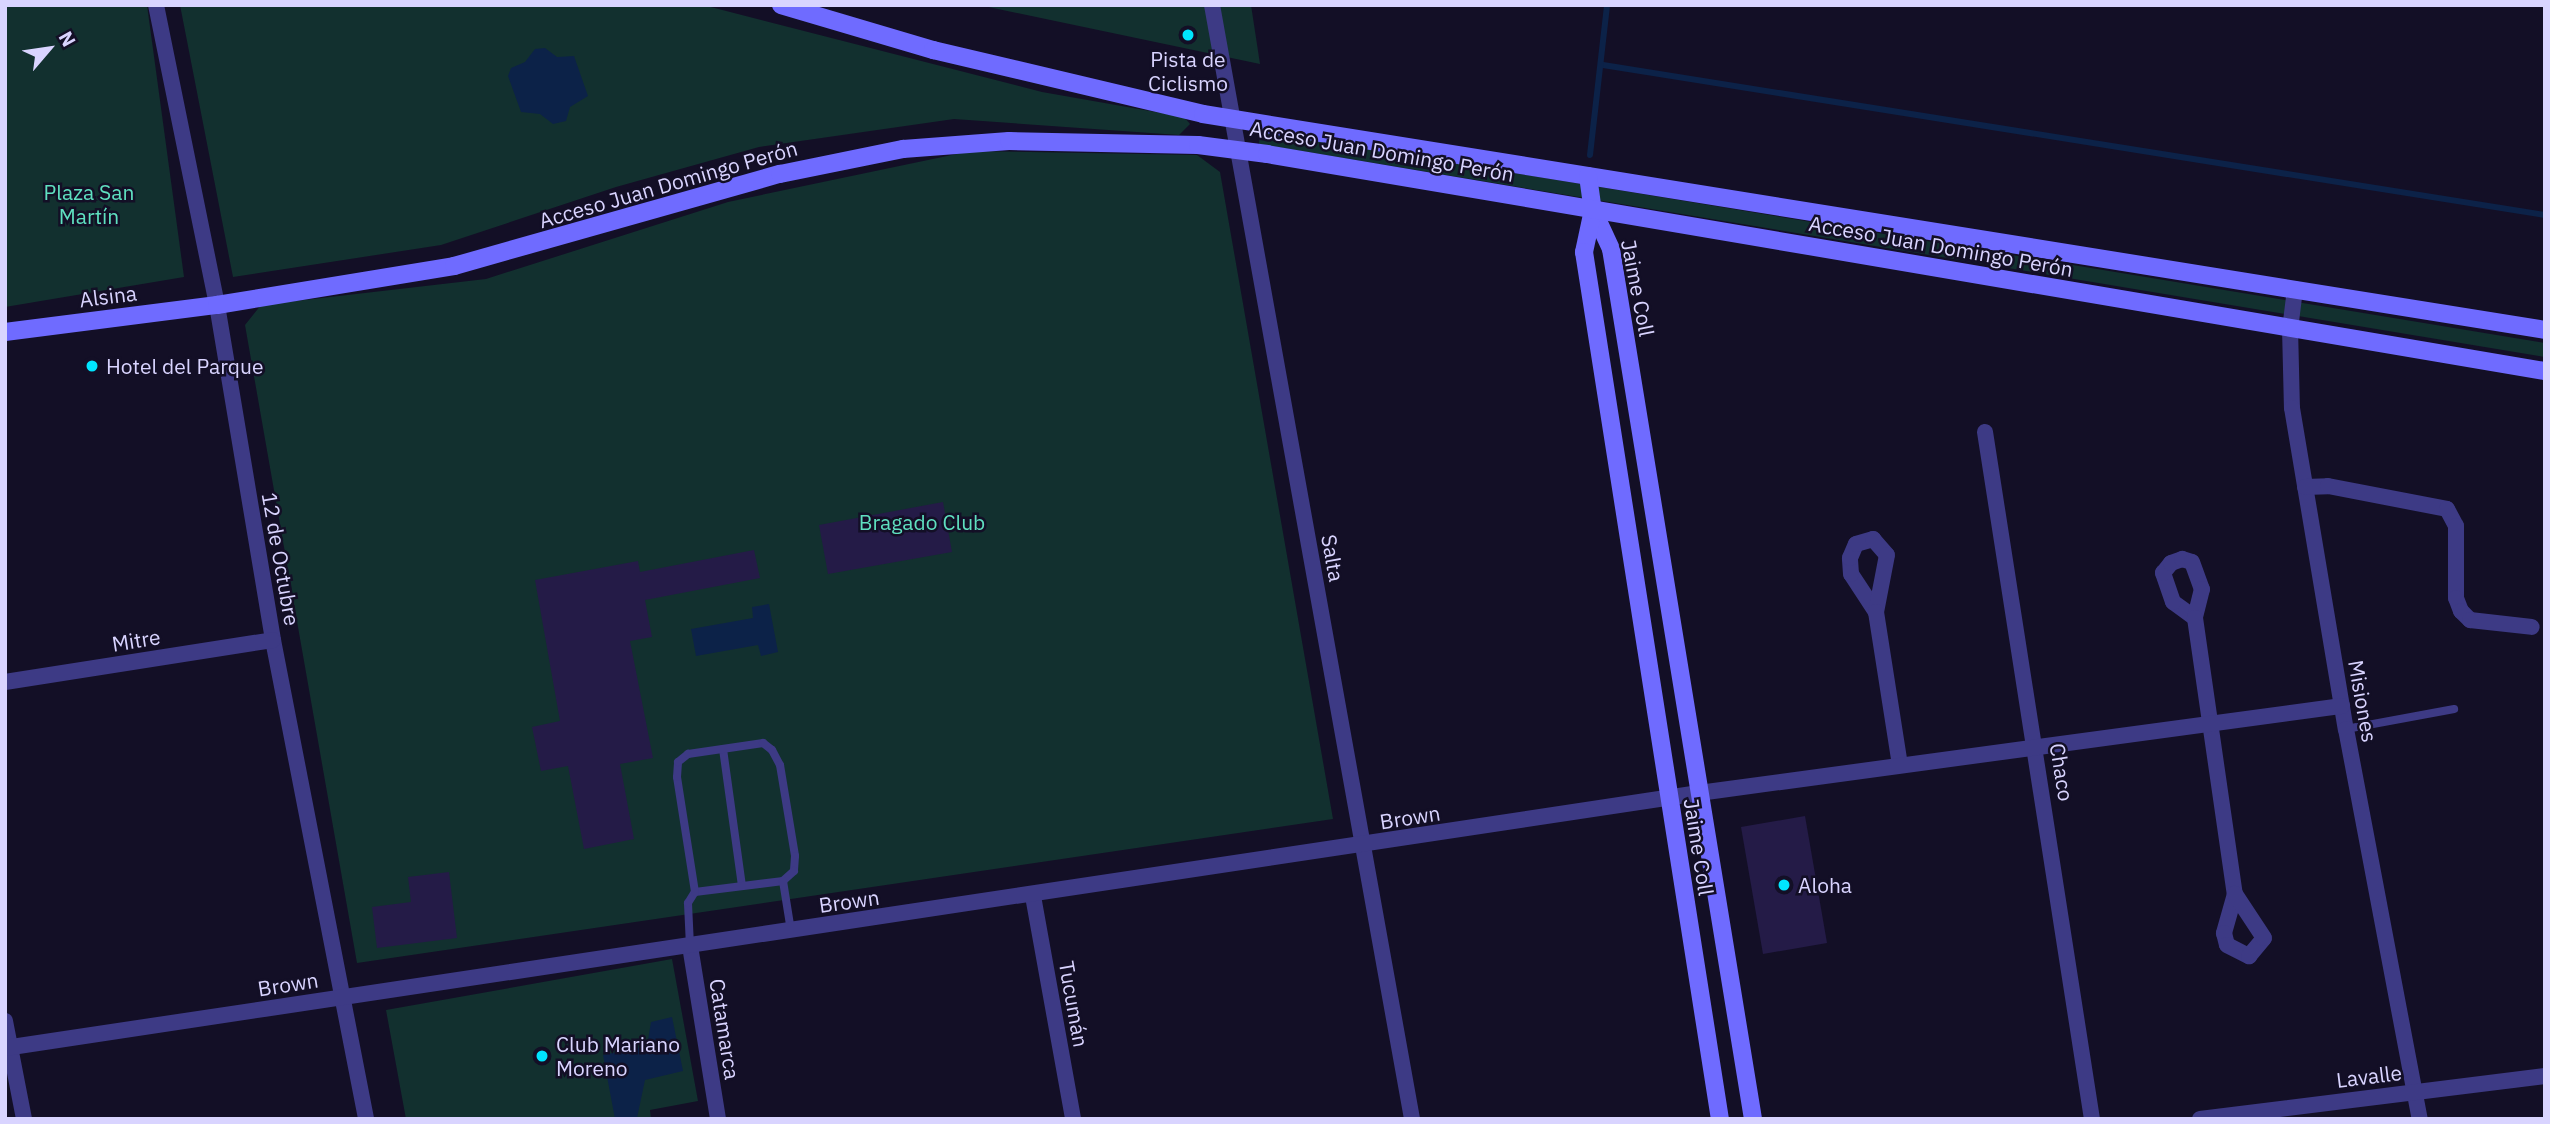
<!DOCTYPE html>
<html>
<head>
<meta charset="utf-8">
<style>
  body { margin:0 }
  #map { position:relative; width:2550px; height:1124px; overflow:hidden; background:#130f26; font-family:"IBM Plex Sans",sans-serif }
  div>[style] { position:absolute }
  .green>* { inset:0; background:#12302f }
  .water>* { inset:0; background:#0c2248 }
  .stream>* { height:6px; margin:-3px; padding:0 3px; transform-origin:3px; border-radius:3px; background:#0c2248 }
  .building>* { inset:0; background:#241b47 }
  .service>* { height:8px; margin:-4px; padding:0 4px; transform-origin:4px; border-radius:4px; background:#3d3a85 }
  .minor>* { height:16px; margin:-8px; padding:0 8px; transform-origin:8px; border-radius:8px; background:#3d3a85 }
  .secondary>* { height:18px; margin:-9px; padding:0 9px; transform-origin:9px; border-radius:9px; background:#6f6bff }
  .dots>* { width:19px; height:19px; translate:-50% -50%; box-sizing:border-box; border:4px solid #130f26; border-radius:50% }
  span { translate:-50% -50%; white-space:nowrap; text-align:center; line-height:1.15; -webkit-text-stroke:5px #130f26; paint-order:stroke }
  .poi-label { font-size:21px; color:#d9d4ff }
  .left { translate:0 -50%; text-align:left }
  .street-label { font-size:21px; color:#d9d4ff }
  .park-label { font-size:21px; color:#5fe0c0 }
  .frame { position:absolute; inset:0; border:7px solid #d9d4ff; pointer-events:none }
  .north { position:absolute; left:14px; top:14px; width:70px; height:70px; -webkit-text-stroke:5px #130f26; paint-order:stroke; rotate:61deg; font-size:19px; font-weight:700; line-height:28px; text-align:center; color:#d9d4ff }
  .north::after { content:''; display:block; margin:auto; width:24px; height:32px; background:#d9d4ff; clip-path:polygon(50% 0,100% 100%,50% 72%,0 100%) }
</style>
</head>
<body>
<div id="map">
  <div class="green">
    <div style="clip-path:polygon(5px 5px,147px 5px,184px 277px,5px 307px)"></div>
    <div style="clip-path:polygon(180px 5px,703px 5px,1042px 92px,1184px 117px,1190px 124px,1179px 135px,954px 119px,759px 147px,616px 187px,441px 245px,233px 277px)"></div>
    <div style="clip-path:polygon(979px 5px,1251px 5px,1260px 64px)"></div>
    <div style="clip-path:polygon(1260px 131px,2545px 343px,2545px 357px,1259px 144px)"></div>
    <div style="clip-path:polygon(971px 151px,1197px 155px,1220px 172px,1333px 819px,357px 963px,245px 325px,261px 305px,486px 279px,728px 202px)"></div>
    <div style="clip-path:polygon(672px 959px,698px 1101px,650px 1110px,651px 1119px,406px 1119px,386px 1010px)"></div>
  </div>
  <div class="water">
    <div style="clip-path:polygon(545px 48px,557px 57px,574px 56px,588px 96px,570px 107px,566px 121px,553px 124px,540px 114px,521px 112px,508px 76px,511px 68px,525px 62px,535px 49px)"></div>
    <div style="clip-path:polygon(769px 604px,778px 652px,761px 656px,758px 645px,696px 656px,691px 629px,753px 618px,752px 607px)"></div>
    <div style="clip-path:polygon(672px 1017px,683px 1071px,645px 1080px,637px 1118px,615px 1119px,603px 1055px,647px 1046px,651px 1022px)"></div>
  </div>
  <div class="stream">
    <div style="left:1603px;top:65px;width:954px;rotate:9.05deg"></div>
    <div style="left:1590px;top:155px;width:151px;rotate:-83.5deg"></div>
  </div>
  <div class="building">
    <div style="clip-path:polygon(943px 502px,952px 552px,828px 574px,819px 525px)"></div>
    <div style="clip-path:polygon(754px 550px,760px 578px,645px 600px,652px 637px,630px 641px,653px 758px,620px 764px,634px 839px,584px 849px,568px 766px,541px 771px,532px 727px,560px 721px,535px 580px,638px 561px,640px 572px)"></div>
    <div style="clip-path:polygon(1805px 816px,1827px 943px,1763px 954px,1741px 827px)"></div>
    <div style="clip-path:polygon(449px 872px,457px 938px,377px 948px,372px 907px,411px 902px,408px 877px)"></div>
  </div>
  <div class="service">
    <div style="left:2346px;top:729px;width:110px;rotate:-10.5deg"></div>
    <div style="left:723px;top:749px;width:138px;rotate:82.1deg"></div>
    <div style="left:695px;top:892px;width:89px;rotate:-7.1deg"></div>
    <div style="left:690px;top:946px;width:43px;rotate:-92.7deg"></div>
    <div style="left:688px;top:903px;width:13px;rotate:-58deg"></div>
    <div style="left:695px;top:892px;width:116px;rotate:-98.9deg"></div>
    <div style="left:677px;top:777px;width:15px;rotate:-86deg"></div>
    <div style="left:678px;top:762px;width:13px;rotate:-39deg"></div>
    <div style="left:688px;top:754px;width:76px;rotate:-8.3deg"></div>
    <div style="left:763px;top:743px;width:11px;rotate:38deg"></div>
    <div style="left:772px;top:750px;width:17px;rotate:62deg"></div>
    <div style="left:780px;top:765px;width:92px;rotate:80.6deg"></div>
    <div style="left:795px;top:856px;width:15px;rotate:94deg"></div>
    <div style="left:794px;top:871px;width:15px;rotate:138deg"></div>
    <div style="left:783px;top:881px;width:51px;rotate:80.9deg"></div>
  </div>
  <div class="minor">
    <div style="left:156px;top:5px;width:306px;rotate:78.5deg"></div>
    <div style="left:217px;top:305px;width:340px;rotate:80.5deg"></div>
    <div style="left:273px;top:640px;width:488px;rotate:79deg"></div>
    <div style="left:1212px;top:5px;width:1132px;rotate:79.82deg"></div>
    <div style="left:2295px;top:289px;width:39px;rotate:97deg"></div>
    <div style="left:2290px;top:328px;width:80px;rotate:88.6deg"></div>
    <div style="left:2292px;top:408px;width:326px;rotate:80.5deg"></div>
    <div style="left:2346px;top:729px;width:397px;rotate:79.3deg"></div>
    <div style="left:1985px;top:432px;width:695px;rotate:81.15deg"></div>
    <div style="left:2305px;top:487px;width:23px;rotate:-2deg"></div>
    <div style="left:2328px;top:486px;width:121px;rotate:10.9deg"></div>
    <div style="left:2447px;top:509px;width:19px;rotate:62deg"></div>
    <div style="left:2456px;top:526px;width:72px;rotate:90deg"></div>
    <div style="left:2456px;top:598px;width:14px;rotate:69deg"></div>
    <div style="left:2461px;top:611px;width:13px;rotate:45deg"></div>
    <div style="left:2470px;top:620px;width:62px;rotate:6.4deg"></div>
    <div style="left:1876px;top:612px;width:45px;rotate:-123.3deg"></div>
    <div style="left:1851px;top:574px;width:16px;rotate:-94deg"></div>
    <div style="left:1850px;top:558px;width:15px;rotate:-67deg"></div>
    <div style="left:1856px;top:544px;width:18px;rotate:-16deg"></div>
    <div style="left:1873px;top:539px;width:21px;rotate:49deg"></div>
    <div style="left:1887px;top:555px;width:58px;rotate:100.9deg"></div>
    <div style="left:1876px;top:612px;width:155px;rotate:81.1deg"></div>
    <div style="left:2195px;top:618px;width:27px;rotate:-144deg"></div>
    <div style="left:2173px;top:602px;width:31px;rotate:-109deg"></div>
    <div style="left:2163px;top:573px;width:13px;rotate:-51deg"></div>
    <div style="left:2171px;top:563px;width:12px;rotate:-20deg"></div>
    <div style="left:2182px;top:559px;width:10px;rotate:17deg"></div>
    <div style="left:2192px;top:562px;width:29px;rotate:70deg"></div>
    <div style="left:2202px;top:589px;width:30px;rotate:104deg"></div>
    <div style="left:2195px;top:618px;width:279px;rotate:81.8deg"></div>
    <div style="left:2235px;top:894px;width:41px;rotate:105.8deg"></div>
    <div style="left:2224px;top:933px;width:12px;rotate:76deg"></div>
    <div style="left:2227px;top:945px;width:25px;rotate:27deg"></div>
    <div style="left:2249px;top:956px;width:23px;rotate:-50deg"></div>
    <div style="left:2264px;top:938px;width:53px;rotate:-123.4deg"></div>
    <div style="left:5px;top:682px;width:271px;rotate:-8.9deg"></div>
    <div style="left:1033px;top:896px;width:227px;rotate:79.8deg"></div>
    <div style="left:690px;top:946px;width:175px;rotate:80.8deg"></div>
    <div style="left:5px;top:1021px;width:100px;rotate:79deg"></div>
    <div style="left:5px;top:1048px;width:1713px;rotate:-8.56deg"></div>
    <div style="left:1699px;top:793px;width:649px;rotate:-7.71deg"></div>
    <div style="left:2200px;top:1119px;width:348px;rotate:-7.1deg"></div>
  </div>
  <div class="secondary">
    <div style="left:781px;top:5px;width:159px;rotate:16.5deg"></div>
    <div style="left:933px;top:50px;width:277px;rotate:13.3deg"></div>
    <div style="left:1203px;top:114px;width:1359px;rotate:9.14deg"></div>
    <div style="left:1588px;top:176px;width:34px;rotate:82deg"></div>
    <div style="left:1593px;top:210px;width:43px;rotate:65.2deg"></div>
    <div style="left:1611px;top:249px;width:882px;rotate:80.73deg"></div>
    <div style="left:1593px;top:210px;width:43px;rotate:102.1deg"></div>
    <div style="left:1584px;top:252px;width:878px;rotate:81.09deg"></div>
    <div style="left:5px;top:332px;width:214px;rotate:-7.3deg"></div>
    <div style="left:217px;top:305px;width:240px;rotate:-9.3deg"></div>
    <div style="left:454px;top:266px;width:339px;rotate:-15.8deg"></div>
    <div style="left:780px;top:174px;width:126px;rotate:-11.5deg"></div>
    <div style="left:903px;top:149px;width:106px;rotate:-4.3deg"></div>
    <div style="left:1009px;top:141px;width:189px;rotate:1.2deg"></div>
    <div style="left:1198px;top:145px;width:70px;rotate:7.4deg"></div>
    <div style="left:1267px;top:154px;width:1296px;rotate:9.64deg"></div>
  </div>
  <div class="dots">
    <div style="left:1188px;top:35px;background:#00e5ff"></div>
    <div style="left:92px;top:366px;background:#00e5ff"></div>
    <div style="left:1784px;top:885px;background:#00e5ff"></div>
    <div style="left:542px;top:1056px;background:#00e5ff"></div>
  </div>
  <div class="poi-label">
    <span style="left:1188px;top:71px">Pista de<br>Ciclismo</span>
    <span class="left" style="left:106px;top:366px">Hotel del Parque</span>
    <span class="left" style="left:1798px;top:885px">Aloha</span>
    <span class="left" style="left:556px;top:1056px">Club Mariano<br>Moreno</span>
  </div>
  <div class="street-label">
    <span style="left:1382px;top:151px;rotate:10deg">Acceso Juan Domingo Perón</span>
    <span style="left:668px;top:184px;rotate:-16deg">Acceso Juan Domingo Perón</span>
    <span style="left:1941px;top:246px;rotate:10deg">Acceso Juan Domingo Perón</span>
    <span style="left:1638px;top:288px;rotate:79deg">Jaime Coll</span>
    <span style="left:108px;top:296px;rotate:-7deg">Alsina</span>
    <span style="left:1333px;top:558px;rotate:80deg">Salta</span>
    <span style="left:281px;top:559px;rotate:80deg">12 de Octubre</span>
    <span style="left:136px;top:640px;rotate:-9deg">Mitre</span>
    <span style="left:2363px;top:701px;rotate:80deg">Misiones</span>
    <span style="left:2062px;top:772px;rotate:81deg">Chaco</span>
    <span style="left:1410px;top:817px;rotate:-9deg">Brown</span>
    <span style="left:1699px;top:847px;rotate:81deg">Jaime Coll</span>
    <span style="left:849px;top:901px;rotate:-8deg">Brown</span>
    <span style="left:288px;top:984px;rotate:-9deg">Brown</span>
    <span style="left:1074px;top:1004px;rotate:80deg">Tucumán</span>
    <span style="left:725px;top:1029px;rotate:81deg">Catamarca</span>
    <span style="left:2369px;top:1076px;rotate:-7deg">Lavalle</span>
  </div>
  <div class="park-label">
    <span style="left:89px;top:204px">Plaza San<br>Martín</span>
    <span style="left:922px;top:522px">Bragado Club</span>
  </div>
  <div class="frame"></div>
  <div class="north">N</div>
</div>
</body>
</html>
